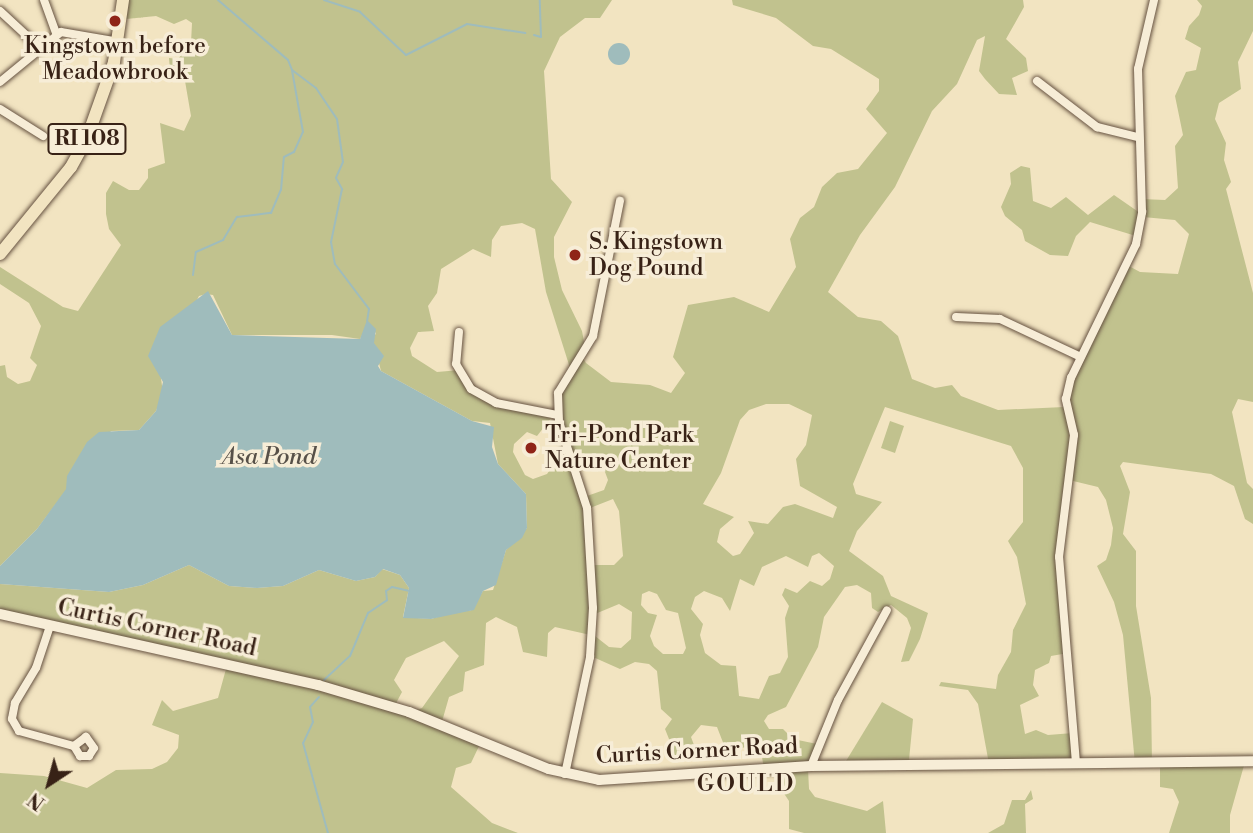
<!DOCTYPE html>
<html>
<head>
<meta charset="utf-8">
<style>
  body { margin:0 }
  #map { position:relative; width:1253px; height:833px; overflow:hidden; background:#f2e4c1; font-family:"Libre Bodoni",serif }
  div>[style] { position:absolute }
  .green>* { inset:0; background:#c1c28e }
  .water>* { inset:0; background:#9fbcbc }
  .round { border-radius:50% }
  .stream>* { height:2px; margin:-1px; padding:0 1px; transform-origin:1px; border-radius:1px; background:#9fbcbc }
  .roads { filter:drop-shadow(0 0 2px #665241) drop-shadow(0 0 2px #665241) }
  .street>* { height:8px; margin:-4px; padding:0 4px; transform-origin:4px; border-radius:4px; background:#f7edd7 }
  .secondary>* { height:10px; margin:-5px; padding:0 5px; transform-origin:5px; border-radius:5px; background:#f7edd7 }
  .primary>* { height:12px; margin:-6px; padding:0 6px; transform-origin:6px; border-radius:6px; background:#f2e4c1 }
  .dots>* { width:19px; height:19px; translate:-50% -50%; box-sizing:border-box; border:4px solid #f7edd7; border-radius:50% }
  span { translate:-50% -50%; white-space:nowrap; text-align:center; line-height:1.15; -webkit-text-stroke:7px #f7edd7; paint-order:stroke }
  .shield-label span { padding:2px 5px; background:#f7edd7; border:2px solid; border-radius:5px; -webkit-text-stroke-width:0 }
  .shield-label { font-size:21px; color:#382216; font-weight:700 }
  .poi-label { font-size:23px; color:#382216 }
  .left { translate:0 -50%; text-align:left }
  .street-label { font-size:23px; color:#382216 }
  .water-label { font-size:24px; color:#575048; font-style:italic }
  .neighbourhood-label { font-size:24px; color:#382216; letter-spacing:2px }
  .north { position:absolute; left:14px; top:749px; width:70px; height:70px; -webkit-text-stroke:5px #f7edd7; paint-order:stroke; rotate:216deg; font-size:19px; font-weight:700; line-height:28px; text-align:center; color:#382216 }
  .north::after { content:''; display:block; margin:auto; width:24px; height:32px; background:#382216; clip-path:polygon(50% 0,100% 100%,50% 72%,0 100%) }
</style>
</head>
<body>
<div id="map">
  <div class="green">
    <div style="clip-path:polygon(evenodd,125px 0,612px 0,600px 18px,585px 18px,560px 37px,544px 71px,551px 179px,572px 202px,554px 237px,554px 257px,562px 290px,582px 331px,585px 347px,581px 355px,586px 363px,611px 382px,650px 385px,671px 393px,685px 373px,673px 357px,688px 305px,734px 297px,769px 312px,796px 267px,790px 239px,800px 218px,814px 207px,822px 187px,837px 173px,858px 169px,887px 133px,866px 109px,879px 91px,879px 79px,831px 49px,813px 46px,776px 18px,733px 5px,732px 0,1023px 0,1024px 7px,1006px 39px,1026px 58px,1028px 71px,1012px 78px,1017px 95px,999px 94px,985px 79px,979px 71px,985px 36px,977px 40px,957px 84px,932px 111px,895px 187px,860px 235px,828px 292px,858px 317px,881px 321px,898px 336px,912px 379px,935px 388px,952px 385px,961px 396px,998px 410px,1064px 407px,1066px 391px,1127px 265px,1140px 272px,1178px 274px,1189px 234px,1175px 220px,1143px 217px,1136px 236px,1090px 222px,1076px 236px,1068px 256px,1050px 255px,1025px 241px,1022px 230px,1005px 216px,1001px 207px,1011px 184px,1010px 173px,1021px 166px,1030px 168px,1033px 201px,1051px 208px,1066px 197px,1088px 215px,1114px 195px,1140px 213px,1141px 199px,1165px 200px,1178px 188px,1175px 146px,1183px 135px,1175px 96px,1186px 72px,1196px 70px,1201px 48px,1185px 39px,1189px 26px,1199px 15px,1202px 6px,1197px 0,1253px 0,1253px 31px,1238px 62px,1241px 89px,1219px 103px,1215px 119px,1226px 143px,1224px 160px,1231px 182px,1226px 189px,1253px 293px,1253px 402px,1238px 399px,1232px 412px,1247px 483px,1253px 489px,1253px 524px,1245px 519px,1234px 486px,1211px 474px,1123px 462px,1120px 466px,1130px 492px,1123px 534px,1136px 551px,1136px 606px,1151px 698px,1152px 763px,1135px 764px,1123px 635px,1114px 602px,1097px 566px,1106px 560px,1111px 545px,1113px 528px,1106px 500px,1098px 487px,1069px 480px,1060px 539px,1068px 653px,1051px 656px,1049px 663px,1035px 670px,1033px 685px,1039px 696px,1020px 705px,1025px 734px,1036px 730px,1048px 735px,1073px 733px,1075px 764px,989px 764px,978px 704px,968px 690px,939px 686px,941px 682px,996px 689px,998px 675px,1011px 652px,1013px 630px,1026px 604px,1017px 557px,1008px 541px,1023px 522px,1023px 468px,1011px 446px,885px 407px,853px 484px,856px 494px,882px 502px,857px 531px,849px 551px,883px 576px,891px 596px,928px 613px,920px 639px,909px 661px,901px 662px,911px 628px,907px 618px,891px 605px,878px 612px,872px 608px,871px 593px,857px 585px,845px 587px,824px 617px,818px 647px,786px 707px,768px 715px,764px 721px,769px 729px,783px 729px,793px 739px,817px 744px,808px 769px,809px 789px,815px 797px,867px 811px,883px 801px,886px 833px,804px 833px,789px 829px,789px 801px,783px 792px,785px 770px,764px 769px,761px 751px,755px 746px,733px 749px,724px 745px,717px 727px,701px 725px,691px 737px,694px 745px,679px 758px,668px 753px,671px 744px,665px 729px,672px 719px,661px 709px,657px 671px,649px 664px,635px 662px,620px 669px,593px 657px,595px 636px,555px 627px,548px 633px,547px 657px,523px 652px,517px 627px,496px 617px,486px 623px,484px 665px,465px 672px,463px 691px,449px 697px,441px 725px,480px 744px,471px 763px,456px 768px,451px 787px,492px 823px,518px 833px,0 833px,0 773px,44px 776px,87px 788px,116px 770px,152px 769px,167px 762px,178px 748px,179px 735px,152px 725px,162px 700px,173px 711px,218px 698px,226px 669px,0 616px,0 584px,109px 592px,143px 585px,189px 565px,229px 586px,257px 588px,283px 586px,319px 570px,356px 581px,375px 577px,382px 569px,400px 575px,409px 588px,403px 617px,431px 619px,464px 609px,470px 611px,483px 591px,493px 590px,506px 550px,527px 528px,526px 494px,498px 464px,490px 423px,472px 421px,381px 371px,373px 340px,376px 333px,367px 326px,360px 339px,332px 335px,232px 335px,213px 295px,206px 294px,199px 296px,160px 371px,163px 393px,156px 411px,139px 430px,111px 431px,37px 529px,0 566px,0 366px,5px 365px,7px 377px,18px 384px,30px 381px,37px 365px,30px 358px,41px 326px,29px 303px,0 284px,0 267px,63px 307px,78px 311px,121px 245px,109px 229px,106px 214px,106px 193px,113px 181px,129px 190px,139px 190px,148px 178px,148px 169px,165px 163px,160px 123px,184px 131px,191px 116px,185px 81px,170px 70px,169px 58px,178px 59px,191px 43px,192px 23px,186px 19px,174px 24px,156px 16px,126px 19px,125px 0,522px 223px,535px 229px,546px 292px,570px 368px,558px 395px,571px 455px,557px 460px,547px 474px,533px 479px,525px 475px,513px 452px,514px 444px,527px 432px,537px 436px,555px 413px,486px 397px,460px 370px,437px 372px,412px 356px,410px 348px,418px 332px,434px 331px,428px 306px,437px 293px,441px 269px,473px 249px,491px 257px,492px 240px,501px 226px,522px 223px,125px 0,766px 404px,789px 404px,812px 415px,806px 445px,796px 459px,800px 486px,837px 507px,833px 518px,795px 504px,783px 507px,768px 524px,748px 521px,754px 533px,740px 554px,733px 556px,717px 542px,720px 529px,734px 517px,703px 504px,721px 473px,740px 420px,749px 410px,766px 404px,125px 0,594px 460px,602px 464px,608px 480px,604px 490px,587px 496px,578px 468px,594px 460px,125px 0,613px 499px,619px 511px,623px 556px,614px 565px,594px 565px,590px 508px,613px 499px,125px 0,819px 553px,834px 566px,830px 579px,822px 586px,810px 581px,797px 593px,785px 588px,782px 595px,789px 606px,785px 618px,788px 657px,780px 673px,769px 676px,759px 699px,739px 696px,736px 666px,721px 665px,705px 653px,700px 635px,703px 624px,691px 609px,695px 597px,704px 591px,722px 598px,730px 611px,740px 579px,754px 586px,762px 567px,786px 556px,808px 567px,812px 556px,819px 553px,125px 0,649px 591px,657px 594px,666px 610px,678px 613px,686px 648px,683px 654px,663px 654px,654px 646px,650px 636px,657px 615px,648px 613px,641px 605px,642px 594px,649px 591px,125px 0,619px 604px,632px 612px,631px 639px,621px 648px,609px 647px,595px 636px,595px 614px,619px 604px,125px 0,444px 641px,459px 656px,422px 708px,409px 713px,394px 707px,402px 692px,394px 680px,406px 658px,444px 641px)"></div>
    <div style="clip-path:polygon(890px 421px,904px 426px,895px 453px,881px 448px)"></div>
    <div style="clip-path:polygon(882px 702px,913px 719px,909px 760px,846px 761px)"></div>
    <div style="clip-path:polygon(1245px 762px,1230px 815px,1230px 833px,1169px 833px,1179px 802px,1173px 789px,1160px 787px,1160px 764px)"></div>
    <div style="clip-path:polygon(1031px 790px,1033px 799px,1025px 804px,1026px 833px,988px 833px,1004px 824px,1012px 800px,1025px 800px)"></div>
  </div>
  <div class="water">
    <div class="round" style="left:608px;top:43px;width:22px;height:22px"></div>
    <div style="clip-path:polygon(208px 291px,232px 335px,360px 339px,367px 320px,376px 329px,374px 343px,384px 356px,378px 366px,381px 371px,472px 421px,494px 427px,492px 447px,498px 464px,526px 494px,527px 528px,522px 538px,506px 550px,496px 585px,483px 591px,474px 610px,431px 619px,403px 618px,409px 588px,400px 575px,383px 569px,375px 577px,356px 581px,319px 570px,283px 586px,257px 588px,229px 586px,189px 565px,143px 585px,109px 592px,0 584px,0 566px,37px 529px,66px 489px,67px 476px,87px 442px,99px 432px,139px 430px,156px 411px,163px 382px,148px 356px,160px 327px)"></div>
  </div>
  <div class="stream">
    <div style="left:218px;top:0;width:92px;rotate:40.6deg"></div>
    <div style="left:288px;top:60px;width:11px;rotate:68deg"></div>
    <div style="left:292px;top:70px;width:30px;rotate:37deg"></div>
    <div style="left:316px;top:88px;width:37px;rotate:56deg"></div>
    <div style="left:337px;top:119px;width:43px;rotate:82.1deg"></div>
    <div style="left:343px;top:162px;width:17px;rotate:114deg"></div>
    <div style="left:336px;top:178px;width:13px;rotate:61deg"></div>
    <div style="left:342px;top:189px;width:54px;rotate:101.7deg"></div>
    <div style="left:331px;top:242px;width:22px;rotate:80deg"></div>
    <div style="left:335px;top:264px;width:56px;rotate:52.9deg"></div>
    <div style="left:369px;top:309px;width:12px;rotate:99deg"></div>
    <div style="left:324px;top:0;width:38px;rotate:18deg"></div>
    <div style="left:360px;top:12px;width:63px;rotate:43.1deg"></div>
    <div style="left:406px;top:55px;width:68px;rotate:-26.9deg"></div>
    <div style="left:467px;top:24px;width:59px;rotate:8.8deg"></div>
    <div style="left:534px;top:35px;width:7px;rotate:16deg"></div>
    <div style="left:541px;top:37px;width:37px;rotate:-92deg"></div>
    <div style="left:193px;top:275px;width:23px;rotate:-83deg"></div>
    <div style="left:196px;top:252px;width:30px;rotate:-24deg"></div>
    <div style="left:223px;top:240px;width:27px;rotate:-59deg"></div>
    <div style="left:237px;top:217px;width:34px;rotate:-7deg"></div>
    <div style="left:271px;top:213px;width:25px;rotate:-67deg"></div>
    <div style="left:281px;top:190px;width:33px;rotate:-85deg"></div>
    <div style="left:284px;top:157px;width:11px;rotate:-27deg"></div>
    <div style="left:294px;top:152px;width:22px;rotate:-66deg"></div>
    <div style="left:303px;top:132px;width:63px;rotate:-100.1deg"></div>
    <div style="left:324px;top:680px;width:35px;rotate:-43deg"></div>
    <div style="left:350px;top:656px;width:47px;rotate:-67.3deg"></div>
    <div style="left:368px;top:613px;width:23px;rotate:-34deg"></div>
    <div style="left:387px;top:600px;width:9px;rotate:-96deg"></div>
    <div style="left:386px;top:591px;width:7px;rotate:-34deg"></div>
    <div style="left:392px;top:587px;width:18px;rotate:13deg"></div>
    <div style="left:319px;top:697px;width:13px;rotate:132deg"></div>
    <div style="left:310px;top:707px;width:15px;rotate:79deg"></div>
    <div style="left:313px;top:722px;width:23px;rotate:115deg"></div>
    <div style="left:303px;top:743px;width:93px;rotate:74.5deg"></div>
  </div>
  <div class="roads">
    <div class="street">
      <div style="left:44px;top:0;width:37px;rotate:70deg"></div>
      <div style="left:0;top:11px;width:54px;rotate:42.8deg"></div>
      <div style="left:1037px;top:81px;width:76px;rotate:37.5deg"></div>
      <div style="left:1097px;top:127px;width:41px;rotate:14deg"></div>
      <div style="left:0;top:82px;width:79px;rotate:-39.3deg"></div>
      <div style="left:61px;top:32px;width:59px;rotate:9.8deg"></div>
      <div style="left:0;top:109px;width:51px;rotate:32.1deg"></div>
      <div style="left:956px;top:317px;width:44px;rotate:2.6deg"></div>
      <div style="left:1000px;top:319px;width:89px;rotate:25.1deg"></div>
      <div style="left:459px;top:332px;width:32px;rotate:95deg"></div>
      <div style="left:456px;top:364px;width:29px;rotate:59deg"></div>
      <div style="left:471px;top:389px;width:29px;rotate:29deg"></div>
      <div style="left:496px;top:403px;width:62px;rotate:11.1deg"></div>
      <div style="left:50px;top:626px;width:44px;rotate:108.4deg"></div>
      <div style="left:36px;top:668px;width:41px;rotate:121deg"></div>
      <div style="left:15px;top:703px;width:16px;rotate:101deg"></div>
      <div style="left:12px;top:719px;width:14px;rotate:60deg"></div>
      <div style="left:19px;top:731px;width:57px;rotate:15.3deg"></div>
      <div style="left:74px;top:746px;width:12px;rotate:59deg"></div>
      <div style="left:80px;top:756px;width:9px"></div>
      <div style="left:89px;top:756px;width:9px;rotate:-58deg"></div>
      <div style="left:94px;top:748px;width:14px;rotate:-126deg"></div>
      <div style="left:86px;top:737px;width:15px;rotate:143deg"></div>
      <div style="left:1076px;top:763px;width:207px;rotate:-94.7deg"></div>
      <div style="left:1059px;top:557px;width:123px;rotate:-83deg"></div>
      <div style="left:1074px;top:435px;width:37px;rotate:-103deg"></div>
      <div style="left:1066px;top:399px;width:22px;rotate:-77deg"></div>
      <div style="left:1071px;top:378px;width:149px;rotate:-64.1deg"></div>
      <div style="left:1136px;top:244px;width:33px;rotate:-79deg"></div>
      <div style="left:1142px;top:212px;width:143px;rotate:-91.6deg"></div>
      <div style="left:1138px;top:69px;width:71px;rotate:-76.9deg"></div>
      <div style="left:811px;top:766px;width:71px;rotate:-67.8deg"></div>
      <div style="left:838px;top:700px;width:102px;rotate:-61.4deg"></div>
      <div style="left:565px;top:774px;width:120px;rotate:-77.9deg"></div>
      <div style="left:590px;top:657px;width:49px;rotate:-86.5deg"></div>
      <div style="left:593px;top:608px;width:100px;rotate:-93.4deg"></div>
      <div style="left:587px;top:508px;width:90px;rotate:-108deg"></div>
      <div style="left:559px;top:422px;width:29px;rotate:-92deg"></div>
      <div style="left:558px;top:393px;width:67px;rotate:-58.4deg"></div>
      <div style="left:593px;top:336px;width:138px;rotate:-78.7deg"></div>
    </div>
    <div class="secondary">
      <div style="left:0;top:614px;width:326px;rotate:12.6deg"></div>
      <div style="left:318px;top:685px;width:95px;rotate:16.5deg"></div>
      <div style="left:409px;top:712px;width:151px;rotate:22.2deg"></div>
      <div style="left:549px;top:769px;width:51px;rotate:12.4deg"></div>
      <div style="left:599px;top:780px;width:212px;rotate:-3.8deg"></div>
      <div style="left:811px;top:766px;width:442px;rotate:-0.6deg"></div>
    </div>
    <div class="primary">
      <div style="left:0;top:254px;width:112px;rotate:-50.8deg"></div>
      <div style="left:71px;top:167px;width:33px;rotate:-61deg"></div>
      <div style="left:87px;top:138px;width:81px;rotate:-70.4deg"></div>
      <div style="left:114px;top:62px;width:63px;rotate:-81.7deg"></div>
    </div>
  </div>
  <div class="dots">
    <div style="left:115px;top:21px;background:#8f2418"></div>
    <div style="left:575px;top:255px;background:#8f2418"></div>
    <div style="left:531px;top:448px;background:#8f2418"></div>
  </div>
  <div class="shield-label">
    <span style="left:87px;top:139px">RI 108</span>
  </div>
  <div class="poi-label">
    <span style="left:115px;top:59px">Kingstown before<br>Meadowbrook</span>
    <span class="left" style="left:589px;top:255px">S. Kingstown<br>Dog Pound</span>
    <span class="left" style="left:545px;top:448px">Tri-Pond Park<br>Nature Center</span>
  </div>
  <div class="street-label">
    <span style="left:157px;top:628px;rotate:12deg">Curtis Corner Road</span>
    <span style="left:697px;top:751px;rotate:-3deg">Curtis Corner Road</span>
  </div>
  <div class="water-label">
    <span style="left:269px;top:458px">Asa Pond</span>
  </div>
  <div class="neighbourhood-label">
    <span style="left:746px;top:785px">GOULD</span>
  </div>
  <div class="north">N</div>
</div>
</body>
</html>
